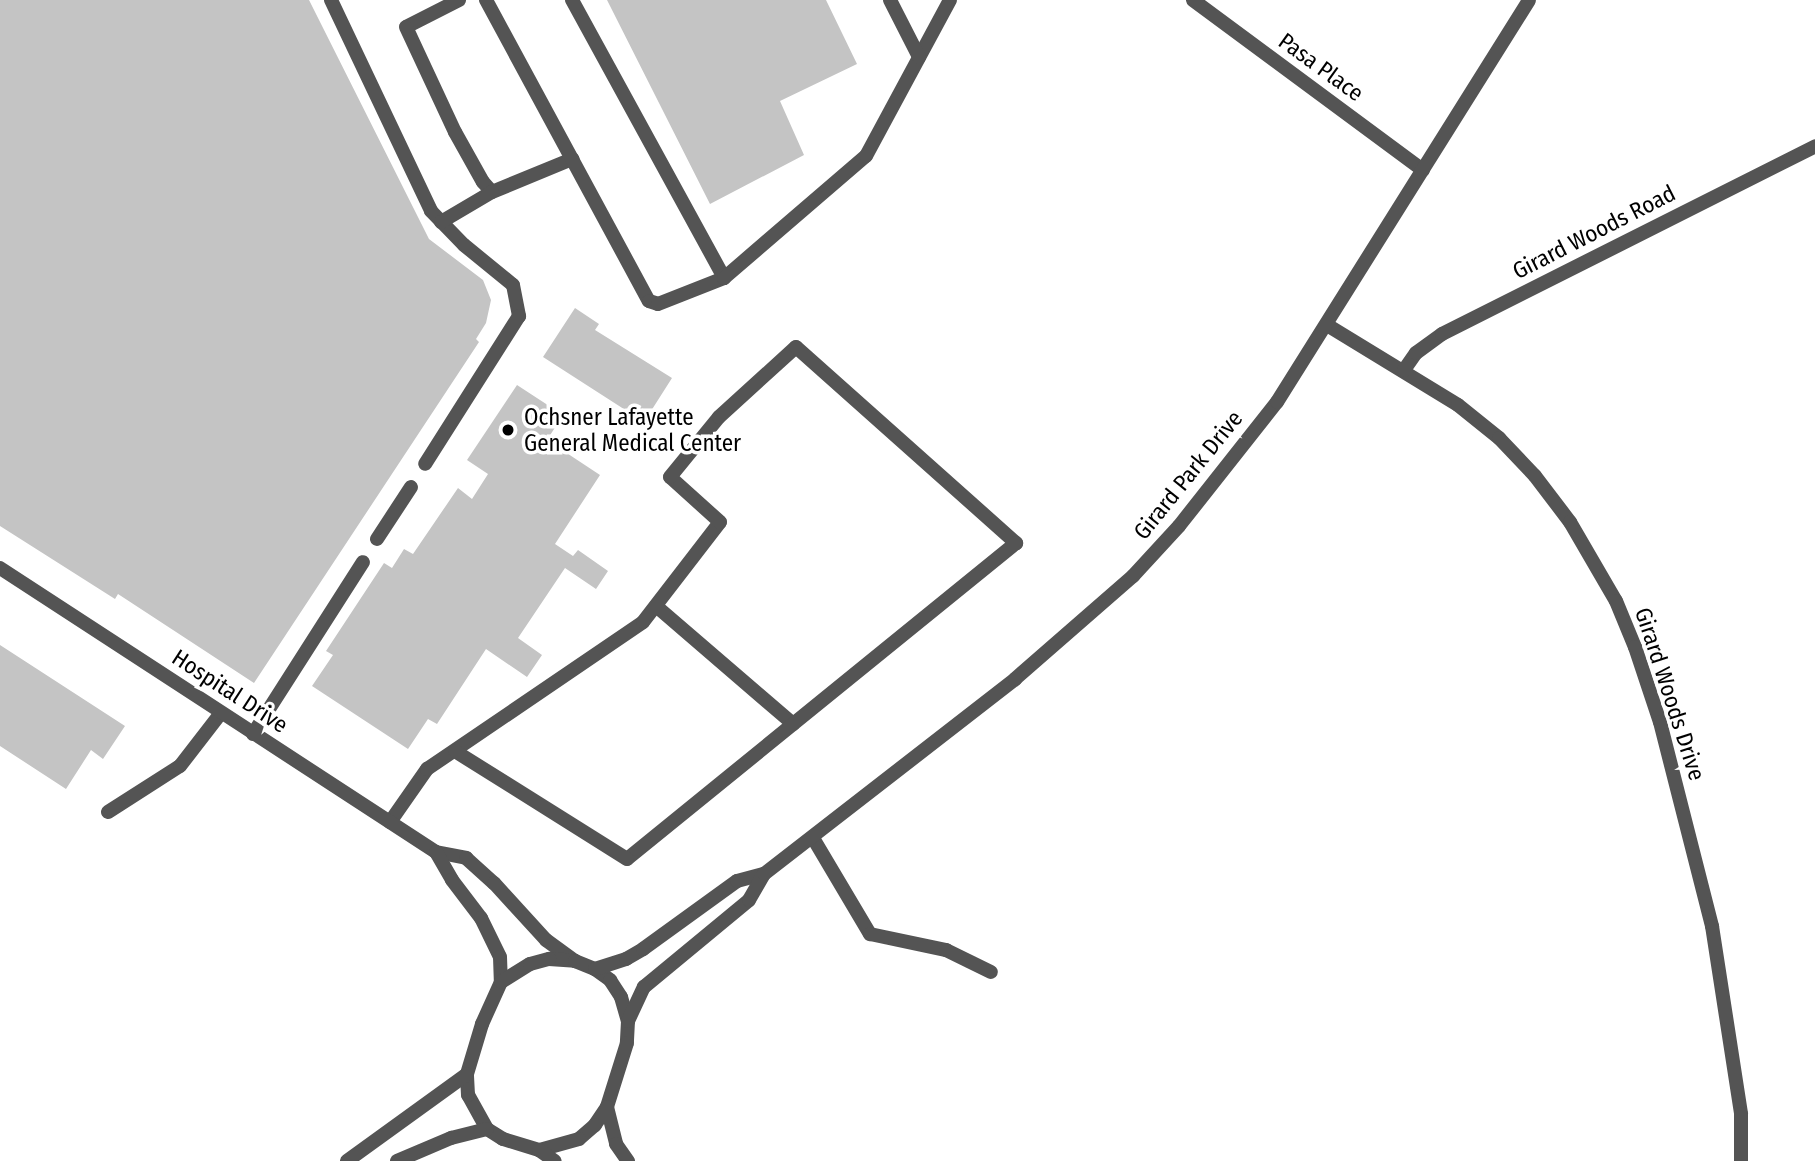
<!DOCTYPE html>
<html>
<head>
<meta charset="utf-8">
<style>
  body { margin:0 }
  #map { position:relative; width:1815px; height:1161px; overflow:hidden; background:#fff; font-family:"Fira Sans Condensed",sans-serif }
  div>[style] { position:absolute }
  .building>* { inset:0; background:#c4c4c4 }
  .service>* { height:14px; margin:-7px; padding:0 7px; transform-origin:7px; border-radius:7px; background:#545454 }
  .minor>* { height:14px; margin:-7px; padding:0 7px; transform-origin:7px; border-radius:7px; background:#545454 }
  .dots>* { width:19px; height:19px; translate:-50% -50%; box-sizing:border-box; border:4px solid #fff; border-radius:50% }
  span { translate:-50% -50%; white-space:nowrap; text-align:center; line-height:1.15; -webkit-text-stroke:7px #fff; paint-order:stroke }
  .street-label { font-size:23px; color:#000 }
  .poi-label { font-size:23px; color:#000 }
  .left { translate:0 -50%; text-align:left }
</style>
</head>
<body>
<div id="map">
  <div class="building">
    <div style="clip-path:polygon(0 0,309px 0,429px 239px,483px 280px,491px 300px,486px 323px,476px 339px,479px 342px,254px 683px,118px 594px,115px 599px,0 526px)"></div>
    <div style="clip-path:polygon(607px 0,826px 0,857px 64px,780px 101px,804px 155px,710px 204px)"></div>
    <div style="clip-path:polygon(575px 308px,599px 324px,595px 330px,672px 378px,644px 422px,543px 357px)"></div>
    <div style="clip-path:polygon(517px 385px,563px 415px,547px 440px,600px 475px,555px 544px,573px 556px,578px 550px,608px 571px,596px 589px,565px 568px,518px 638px,542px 655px,527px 677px,486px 649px,437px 724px,428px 719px,408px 749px,312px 686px,333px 655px,326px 651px,384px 563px,392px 568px,404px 549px,413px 554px,458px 488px,472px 499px,488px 474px,467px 460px)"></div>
    <div style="clip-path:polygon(0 645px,125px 726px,103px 759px,91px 750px,66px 789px,0 746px)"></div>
  </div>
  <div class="service">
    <div style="left:331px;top:0;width:233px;rotate:64.6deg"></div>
    <div style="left:431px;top:211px;width:47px;rotate:45.9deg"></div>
    <div style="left:464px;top:245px;width:63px;rotate:39.2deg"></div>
    <div style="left:513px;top:285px;width:32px;rotate:79deg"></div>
    <div style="left:519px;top:316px;width:175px;rotate:122.4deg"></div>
    <div style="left:459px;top:0;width:59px;rotate:153deg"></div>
    <div style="left:406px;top:27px;width:116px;rotate:65deg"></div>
    <div style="left:455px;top:132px;width:57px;rotate:60.8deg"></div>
    <div style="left:483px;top:182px;width:13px;rotate:48deg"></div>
    <div style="left:492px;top:192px;width:87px;rotate:-22.4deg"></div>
    <div style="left:486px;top:0;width:342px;rotate:61.6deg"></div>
    <div style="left:649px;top:301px;width:9px;rotate:18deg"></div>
    <div style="left:658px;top:304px;width:71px;rotate:-21.5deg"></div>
    <div style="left:572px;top:0;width:317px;rotate:61.3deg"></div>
    <div style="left:724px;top:278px;width:187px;rotate:-40.7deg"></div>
    <div style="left:866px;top:156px;width:177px;rotate:-61.7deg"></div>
    <div style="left:890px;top:0;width:64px;rotate:63deg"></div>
    <div style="left:441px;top:222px;width:59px;rotate:-30.5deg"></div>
    <div style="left:377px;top:539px;width:62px;rotate:-56.8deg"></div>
    <div style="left:656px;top:606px;width:181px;rotate:40.7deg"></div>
    <div style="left:253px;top:734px;width:204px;rotate:-57.4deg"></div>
    <div style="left:108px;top:812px;width:85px;rotate:-32.6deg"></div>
    <div style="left:180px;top:766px;width:67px;rotate:-52.3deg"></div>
    <div style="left:390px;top:822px;width:65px;rotate:-55.1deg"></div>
    <div style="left:427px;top:769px;width:261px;rotate:-34.2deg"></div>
    <div style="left:643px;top:622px;width:126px;rotate:-52.4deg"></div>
    <div style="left:720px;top:522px;width:67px;rotate:-138deg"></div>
    <div style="left:670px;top:477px;width:77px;rotate:-50.8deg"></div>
    <div style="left:719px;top:417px;width:104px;rotate:-42.3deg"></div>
    <div style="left:796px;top:347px;width:295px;rotate:41.7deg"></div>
    <div style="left:1016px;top:543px;width:501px;rotate:140.91deg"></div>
    <div style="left:627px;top:859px;width:203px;rotate:-147.9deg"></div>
  </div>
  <div class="minor">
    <div style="left:1193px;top:0;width:286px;rotate:36.5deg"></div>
    <div style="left:1327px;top:325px;width:153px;rotate:31.4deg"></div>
    <div style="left:1458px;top:405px;width:53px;rotate:38.8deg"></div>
    <div style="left:1499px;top:438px;width:52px;rotate:46.5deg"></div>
    <div style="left:1535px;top:476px;width:58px;rotate:52.7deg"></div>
    <div style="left:1570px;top:522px;width:91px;rotate:59.8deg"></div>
    <div style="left:1616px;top:601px;width:50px;rotate:67.6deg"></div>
    <div style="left:1635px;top:647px;width:79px;rotate:71.6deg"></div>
    <div style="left:1660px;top:722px;width:211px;rotate:75.7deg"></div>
    <div style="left:1712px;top:926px;width:190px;rotate:81.2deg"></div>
    <div style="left:1741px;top:1114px;width:47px;rotate:90deg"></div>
    <div style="left:1404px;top:370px;width:21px;rotate:-55deg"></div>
    <div style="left:1416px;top:353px;width:32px;rotate:-36deg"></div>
    <div style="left:1442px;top:334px;width:418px;rotate:-26.7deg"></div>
    <div style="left:0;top:568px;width:520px;rotate:33.08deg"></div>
    <div style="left:436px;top:852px;width:31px;rotate:11deg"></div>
    <div style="left:466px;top:858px;width:38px;rotate:42deg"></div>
    <div style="left:494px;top:883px;width:77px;rotate:47.6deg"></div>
    <div style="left:546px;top:940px;width:36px;rotate:36deg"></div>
    <div style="left:813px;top:838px;width:112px;rotate:59.3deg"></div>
    <div style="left:870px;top:934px;width:78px;rotate:11.9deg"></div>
    <div style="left:946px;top:950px;width:50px;rotate:26.1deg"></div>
    <div style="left:436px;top:852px;width:32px;rotate:60deg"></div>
    <div style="left:452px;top:880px;width:48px;rotate:52.7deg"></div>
    <div style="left:481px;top:918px;width:43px;rotate:64deg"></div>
    <div style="left:500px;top:957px;width:25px;rotate:88deg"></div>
    <div style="left:549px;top:959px;width:26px;rotate:4deg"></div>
    <div style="left:575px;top:961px;width:22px;rotate:22deg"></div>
    <div style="left:595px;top:969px;width:19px;rotate:36deg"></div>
    <div style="left:610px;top:980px;width:20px;rotate:57deg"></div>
    <div style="left:621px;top:997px;width:25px;rotate:74deg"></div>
    <div style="left:628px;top:1021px;width:22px;rotate:93deg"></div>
    <div style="left:627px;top:1043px;width:67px;rotate:107.4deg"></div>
    <div style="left:607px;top:1107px;width:22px;rotate:124deg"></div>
    <div style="left:595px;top:1125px;width:21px;rotate:139deg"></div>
    <div style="left:579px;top:1139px;width:41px;rotate:164.6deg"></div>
    <div style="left:539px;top:1150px;width:38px;rotate:-163deg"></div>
    <div style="left:503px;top:1139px;width:19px;rotate:-148deg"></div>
    <div style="left:487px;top:1129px;width:39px;rotate:-119deg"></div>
    <div style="left:468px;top:1095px;width:21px;rotate:-93deg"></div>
    <div style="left:467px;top:1074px;width:52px;rotate:-73.3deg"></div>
    <div style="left:482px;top:1024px;width:46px;rotate:-65.7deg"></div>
    <div style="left:501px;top:982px;width:34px;rotate:-32deg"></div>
    <div style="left:530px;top:964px;width:20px;rotate:-15deg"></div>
    <div style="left:595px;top:969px;width:33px;rotate:-18deg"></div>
    <div style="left:626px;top:959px;width:20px;rotate:-30deg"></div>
    <div style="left:643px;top:949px;width:116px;rotate:-35.9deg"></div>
    <div style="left:737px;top:881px;width:28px;rotate:-15deg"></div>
    <div style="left:628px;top:1021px;width:38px;rotate:-65deg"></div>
    <div style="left:644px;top:987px;width:136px;rotate:-39.6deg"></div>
    <div style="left:749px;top:900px;width:30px;rotate:-60deg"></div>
    <div style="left:764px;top:874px;width:318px;rotate:-37.8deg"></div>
    <div style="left:1015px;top:679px;width:157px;rotate:-41.1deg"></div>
    <div style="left:1133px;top:576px;width:68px;rotate:-47.4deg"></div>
    <div style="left:1179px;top:526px;width:158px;rotate:-51.7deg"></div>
    <div style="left:1277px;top:402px;width:474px;rotate:-57.9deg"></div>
    <div style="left:607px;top:1107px;width:38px;rotate:76deg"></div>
    <div style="left:616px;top:1144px;width:21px;rotate:55deg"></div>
    <div style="left:539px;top:1150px;width:19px;rotate:35deg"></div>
    <div style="left:347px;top:1161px;width:148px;rotate:-35.9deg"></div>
    <div style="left:397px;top:1161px;width:59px;rotate:-23.1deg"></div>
    <div style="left:451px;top:1138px;width:37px;rotate:-14deg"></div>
  </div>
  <div class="dots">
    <div style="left:508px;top:430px;background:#000"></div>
  </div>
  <div class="street-label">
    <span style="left:1321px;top:67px;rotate:36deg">Pasa Place</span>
    <span style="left:1594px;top:232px;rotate:-27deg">Girard Woods Road</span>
    <span style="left:1188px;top:475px;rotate:-51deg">Girard Park Drive</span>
    <span style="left:230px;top:691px;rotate:33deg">Hospital Drive</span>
    <span style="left:1670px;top:694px;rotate:72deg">Girard Woods Drive</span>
  </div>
  <div class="poi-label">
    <span class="left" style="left:524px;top:430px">Ochsner Lafayette<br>General Medical Center</span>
  </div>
</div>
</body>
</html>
